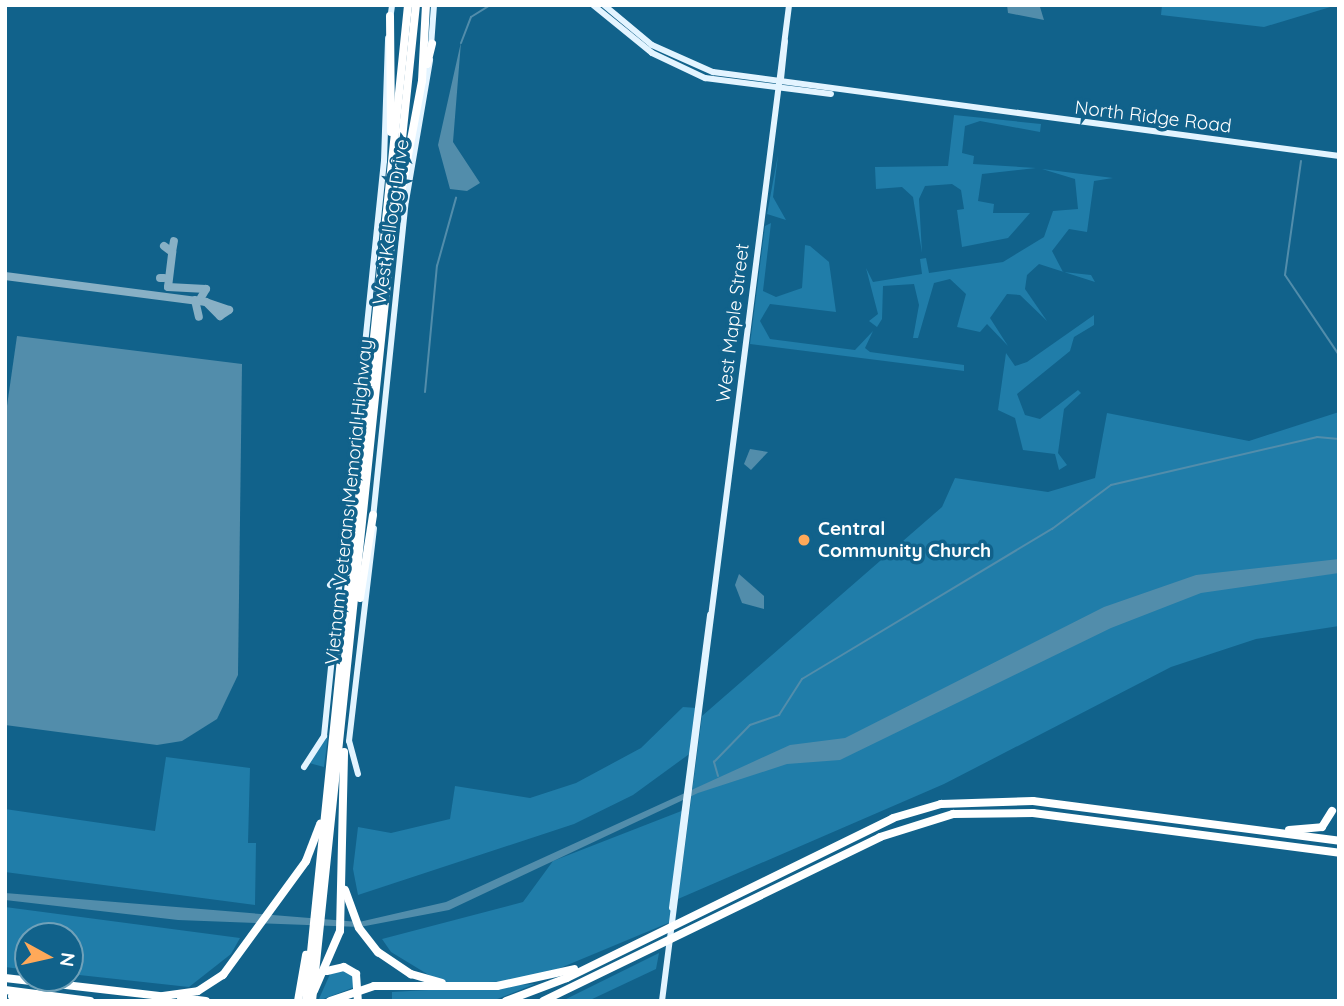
<!DOCTYPE html>
<html>
<head>
<meta charset="utf-8">
<style>
  body { margin:0 }
  #map { position:relative; width:1344px; height:1006px; overflow:hidden; background:#11628b; font-family:Quicksand,sans-serif }
  div>[style] { position:absolute }
  .green>* { inset:0; background:#207da9 }
  .water>* { inset:0; background:#528dab }
  .stream>* { height:2px; margin:-1px; padding:0 1px; transform-origin:1px; border-radius:1px; background:#528dab }
  .taxiway>* { height:8px; margin:-4px; padding:0 4px; transform-origin:4px; border-radius:4px; background:#88b0c5 }
  .major>* { height:6px; margin:-3px; padding:0 3px; transform-origin:3px; border-radius:3px; background:#e3f4ff }
  .highway>* { height:8px; margin:-4px; padding:0 4px; transform-origin:4px; border-radius:4px; background:#fff }
  .dots>* { width:19px; height:19px; translate:-50% -50%; box-sizing:border-box; border:4px solid #11628b; border-radius:50% }
  span { translate:-50% -50%; white-space:nowrap; text-align:center; line-height:1.15; -webkit-text-stroke:7px #11628b; paint-order:stroke }
  .street-label { font-size:19px; color:#fff }
  .poi-label { font-size:19px; color:#fff; font-weight:700 }
  .left { translate:0 -50%; text-align:left }
  .frame { position:absolute; inset:0; border:7px solid #fff; pointer-events:none }
  .north { position:absolute; left:14px; top:922px; width:70px; height:70px; box-sizing:border-box; background:#11628b; border:2px solid #70a1b9; border-radius:50%; rotate:98deg; font-size:19px; font-weight:700; line-height:28px; text-align:center; color:#fff }
  .north::after { content:''; display:block; margin:auto; width:24px; height:32px; background:#ffa959; clip-path:polygon(50% 0,100% 100%,50% 72%,0 100%) }
</style>
</head>
<body>
<div id="map">
  <div class="green">
    <div style="clip-path:polygon(1162px 5px,1337px 5px,1264px 27px,1161px 15px)"></div>
    <div style="clip-path:polygon(954px 115px,1041px 124px,1040px 132px,980px 121px,965px 126px,962px 153px,974px 156px,973px 164px,1036px 168px,982px 174px,978px 201px,994px 204px,993px 213px,1030px 213px,1008px 238px,962px 247px,957px 210px,964px 209px,961px 190px,952px 184px,925px 186px,919px 199px,922px 253px,913px 197px,902px 187px,876px 189px,875px 167px,948px 166px)"></div>
    <div style="clip-path:polygon(778px 155px,773px 197px,786px 220px,767px 214px)"></div>
    <div style="clip-path:polygon(1042px 169px,1113px 178px,1094px 181px,1087px 232px,1069px 229px,1052px 251px,1063px 272px,1091px 275px,1095px 282px,1039px 264px,1027px 275px,1025px 289px,1047px 321px,1020px 295px,1007px 294px,990px 318px,1008px 346px,987px 324px,980px 332px,957px 327px,966px 294px,950px 279px,934px 283px,918px 338px,913px 338px,919px 305px,914px 284px,883px 286px,882px 319px,877px 327px,869px 321px,878px 314px,866px 268px,873px 282px,922px 274px,920px 259px,926px 258px,929px 273px,1003px 262px,1044px 237px,1053px 211px,1078px 209px,1075px 179px)"></div>
    <div style="clip-path:polygon(771px 223px,763px 291px,776px 297px,802px 288px,805px 245px,810px 246px,829px 262px,836px 312px,770px 304px,760px 321px,770px 339px,855px 350px,873px 331px,865px 348px,870px 352px,964px 365px,964px 371px,750px 344px,765px 226px)"></div>
    <div style="clip-path:polygon(1094px 315px,1094px 325px,1074px 337px,1070px 351px,1017px 394px,1025px 415px,1040px 419px,1078px 390px,1081px 393px,1064px 409px,1058px 453px,1067px 465px,1059px 470px,1055px 454px,1023px 450px,1015px 418px,998px 410px,1006px 353px,1015px 366px,1027px 362px)"></div>
    <div style="clip-path:polygon(1339px 412px,1339px 626px,1256px 639px,1171px 667px,944px 784px,678px 899px,702px 716px,942px 507px,955px 478px,1048px 492px,1095px 478px,1107px 413px,1249px 441px)"></div>
    <div style="clip-path:polygon(683px 707px,697px 708px,692px 752px,633px 795px,574px 824px,358px 895px,353px 869px,358px 827px,391px 833px,450px 819px,455px 786px,530px 798px,576px 783px,641px 748px)"></div>
    <div style="clip-path:polygon(328px 736px,324px 767px,309px 763px,313px 754px)"></div>
    <div style="clip-path:polygon(166px 757px,250px 768px,248px 843px,256px 843px,255px 905px,5px 872px,5px 809px,155px 831px)"></div>
    <div style="clip-path:polygon(684px 810px,673px 921px,529px 981px,442px 983px,391px 952px,382px 939px,523px 902px,553px 861px)"></div>
    <div style="clip-path:polygon(5px 907px,240px 938px,231px 954px,189px 987px,70px 974px,70px 936px,28px 936px,28px 970px,5px 967px)"></div>
    <div style="clip-path:polygon(659px 953px,656px 969px,588px 1001px,562px 1001px)"></div>
    <div style="clip-path:polygon(348px 971px,360px 985px,318px 1001px,331px 972px)"></div>
    <div style="clip-path:polygon(535px 984px,492px 1001px,392px 1001px,392px 992px)"></div>
  </div>
  <div class="water">
    <div style="clip-path:polygon(1007px 5px,1040px 7px,1044px 20px,1008px 13px)"></div>
    <div style="clip-path:polygon(461px 42px,453px 142px,480px 183px,467px 191px,450px 189px,438px 145px)"></div>
    <div style="clip-path:polygon(17px 336px,242px 364px,238px 675px,217px 719px,182px 741px,157px 745px,5px 725px,5px 420px)"></div>
    <div style="clip-path:polygon(750px 449px,768px 452px,751px 470px,744px 464px)"></div>
    <div style="clip-path:polygon(1339px 559px,1339px 573px,1201px 593px,1111px 628px,840px 760px,787px 764px,698px 793px,449px 910px,360px 927px,178px 920px,5px 900px,5px 893px,359px 922px,446px 902px,790px 745px,845px 738px,1104px 607px,1196px 575px)"></div>
    <div style="clip-path:polygon(739px 574px,764px 596px,764px 609px,742px 603px,735px 585px)"></div>
  </div>
  <div class="stream">
    <div style="left:461px;top:43px;width:28px;rotate:-69deg"></div>
    <div style="left:471px;top:17px;width:22px;rotate:-32deg"></div>
    <div style="left:1301px;top:161px;width:115px;rotate:98deg"></div>
    <div style="left:1285px;top:275px;width:97px;rotate:56deg"></div>
    <div style="left:425px;top:392px;width:127px;rotate:-84.6deg"></div>
    <div style="left:437px;top:266px;width:71px;rotate:-74.4deg"></div>
    <div style="left:718px;top:776px;width:15px;rotate:-106deg"></div>
    <div style="left:714px;top:762px;width:52px;rotate:-45.8deg"></div>
    <div style="left:750px;top:725px;width:31px;rotate:-19deg"></div>
    <div style="left:779px;top:715px;width:43px;rotate:-57.4deg"></div>
    <div style="left:802px;top:679px;width:292px;rotate:-31deg"></div>
    <div style="left:1052px;top:529px;width:74px;rotate:-36.7deg"></div>
    <div style="left:1111px;top:485px;width:212px;rotate:-13.1deg"></div>
    <div style="left:1317px;top:437px;width:22px;rotate:5deg"></div>
  </div>
  <div class="taxiway">
    <div style="left:164px;top:246px;width:10px;rotate:37deg"></div>
    <div style="left:172px;top:252px;width:11px;rotate:-80deg"></div>
    <div style="left:5px;top:276px;width:203px;rotate:7.4deg"></div>
    <div style="left:206px;top:302px;width:20px;rotate:45deg"></div>
    <div style="left:220px;top:316px;width:11px;rotate:-34deg"></div>
    <div style="left:229px;top:310px;width:24px;rotate:-161deg"></div>
    <div style="left:160px;top:278px;width:4px"></div>
    <div style="left:168px;top:287px;width:38px;rotate:3deg"></div>
    <div style="left:206px;top:289px;width:14px;rotate:120deg"></div>
    <div style="left:168px;top:287px;width:35px;rotate:-83deg"></div>
    <div style="left:195px;top:300px;width:17px;rotate:77deg"></div>
  </div>
  <div class="major">
    <div style="left:593px;top:5px;width:76px;rotate:39.1deg"></div>
    <div style="left:652px;top:53px;width:59px;rotate:25.3deg"></div>
    <div style="left:705px;top:78px;width:127px;rotate:7.2deg"></div>
    <div style="left:604px;top:5px;width:62px;rotate:39.8deg"></div>
    <div style="left:652px;top:45px;width:67px;rotate:23.9deg"></div>
    <div style="left:713px;top:72px;width:632px;rotate:7.64deg"></div>
    <div style="left:390px;top:20px;width:15px;rotate:-82deg"></div>
    <div style="left:431px;top:46px;width:41px;rotate:-85.8deg"></div>
    <div style="left:781px;top:79px;width:38px;rotate:-84deg"></div>
    <div style="left:351px;top:480px;width:321px;rotate:-84.1deg"></div>
    <div style="left:384px;top:161px;width:123px;rotate:-88.1deg"></div>
    <div style="left:373px;top:518px;width:319px;rotate:-84.1deg"></div>
    <div style="left:406px;top:201px;width:143px;rotate:-80.3deg"></div>
    <div style="left:330px;top:585px;width:12px;rotate:-48deg"></div>
    <div style="left:304px;top:767px;width:37px;rotate:-57deg"></div>
    <div style="left:324px;top:736px;width:177px;rotate:-84.2deg"></div>
    <div style="left:358px;top:774px;width:34px;rotate:-105deg"></div>
    <div style="left:349px;top:741px;width:214px;rotate:-83.3deg"></div>
    <div style="left:672px;top:908px;width:296px;rotate:-82.6deg"></div>
    <div style="left:662px;top:1001px;width:1004px;rotate:-82.73deg"></div>
  </div>
  <div class="highway">
    <div style="left:390px;top:16px;width:116px;rotate:89.5deg"></div>
    <div style="left:427px;top:64px;width:21px;rotate:-76deg"></div>
    <div style="left:401px;top:193px;width:114px;rotate:-79.4deg"></div>
    <div style="left:422px;top:81px;width:76px;rotate:-87deg"></div>
    <div style="left:345px;top:570px;width:94px;rotate:-85.7deg"></div>
    <div style="left:360px;top:598px;width:84px;rotate:-81.1deg"></div>
    <div style="left:1289px;top:830px;width:33px;rotate:-5deg"></div>
    <div style="left:1322px;top:827px;width:19px;rotate:-58deg"></div>
    <div style="left:345px;top:890px;width:40px;rotate:69.8deg"></div>
    <div style="left:359px;top:928px;width:31px;rotate:52deg"></div>
    <div style="left:378px;top:952px;width:40px;rotate:34deg"></div>
    <div style="left:411px;top:974px;width:32px;rotate:16deg"></div>
    <div style="left:327px;top:971px;width:17px;rotate:-13deg"></div>
    <div style="left:344px;top:967px;width:14px;rotate:30deg"></div>
    <div style="left:356px;top:974px;width:27px;rotate:86deg"></div>
    <div style="left:5px;top:978px;width:164px;rotate:6.6deg"></div>
    <div style="left:5px;top:990px;width:86px;rotate:7.4deg"></div>
    <div style="left:314px;top:991px;width:65px;rotate:-66.6deg"></div>
    <div style="left:340px;top:931px;width:179px;rotate:-88.7deg"></div>
    <div style="left:12px;top:996px;width:28px;rotate:10deg"></div>
    <div style="left:163px;top:996px;width:35px;rotate:-8deg"></div>
    <div style="left:198px;top:991px;width:30px;rotate:-33deg"></div>
    <div style="left:223px;top:975px;width:141px;rotate:-53.9deg"></div>
    <div style="left:306px;top:861px;width:40px;rotate:-69deg"></div>
    <div style="left:181px;top:998px;width:25px;rotate:7deg"></div>
    <div style="left:298px;top:1001px;width:47px;rotate:-80.1deg"></div>
    <div style="left:306px;top:1001px;width:1001px;rotate:-84.15deg"></div>
    <div style="left:312px;top:1001px;width:1001px;rotate:-84.04deg"></div>
    <div style="left:330px;top:1001px;width:46px;rotate:-18.8deg"></div>
    <div style="left:374px;top:986px;width:123px"></div>
    <div style="left:497px;top:986px;width:79px;rotate:-12.4deg"></div>
    <div style="left:506px;top:1001px;width:65px;rotate:-20.7deg"></div>
    <div style="left:567px;top:978px;width:363px;rotate:-26.1deg"></div>
    <div style="left:893px;top:818px;width:50px;rotate:-16.3deg"></div>
    <div style="left:941px;top:804px;width:92px;rotate:-1.9deg"></div>
    <div style="left:1033px;top:801px;width:309px;rotate:7.4deg"></div>
    <div style="left:543px;top:1001px;width:375px;rotate:-25.9deg"></div>
    <div style="left:880px;top:837px;width:77px;rotate:-17.5deg"></div>
    <div style="left:953px;top:814px;width:80px;rotate:-0.7deg"></div>
    <div style="left:1033px;top:813px;width:309px;rotate:7.4deg"></div>
  </div>
  <div class="dots">
    <div style="left:804px;top:540px;background:#ffa959"></div>
  </div>
  <div class="street-label">
    <span style="left:1153px;top:117px;rotate:7deg">North Ridge Road</span>
    <span style="left:391px;top:222px;rotate:-82deg">West Kellogg Drive</span>
    <span style="left:733px;top:323px;rotate:-83deg">West Maple Street</span>
    <span style="left:349px;top:502px;rotate:-84deg">Vietnam Veterans Memorial Highway</span>
  </div>
  <div class="poi-label">
    <span class="left" style="left:818px;top:540px">Central<br>Community Church</span>
  </div>
  <div class="frame"></div>
  <div class="north">N</div>
</div>
</body>
</html>
